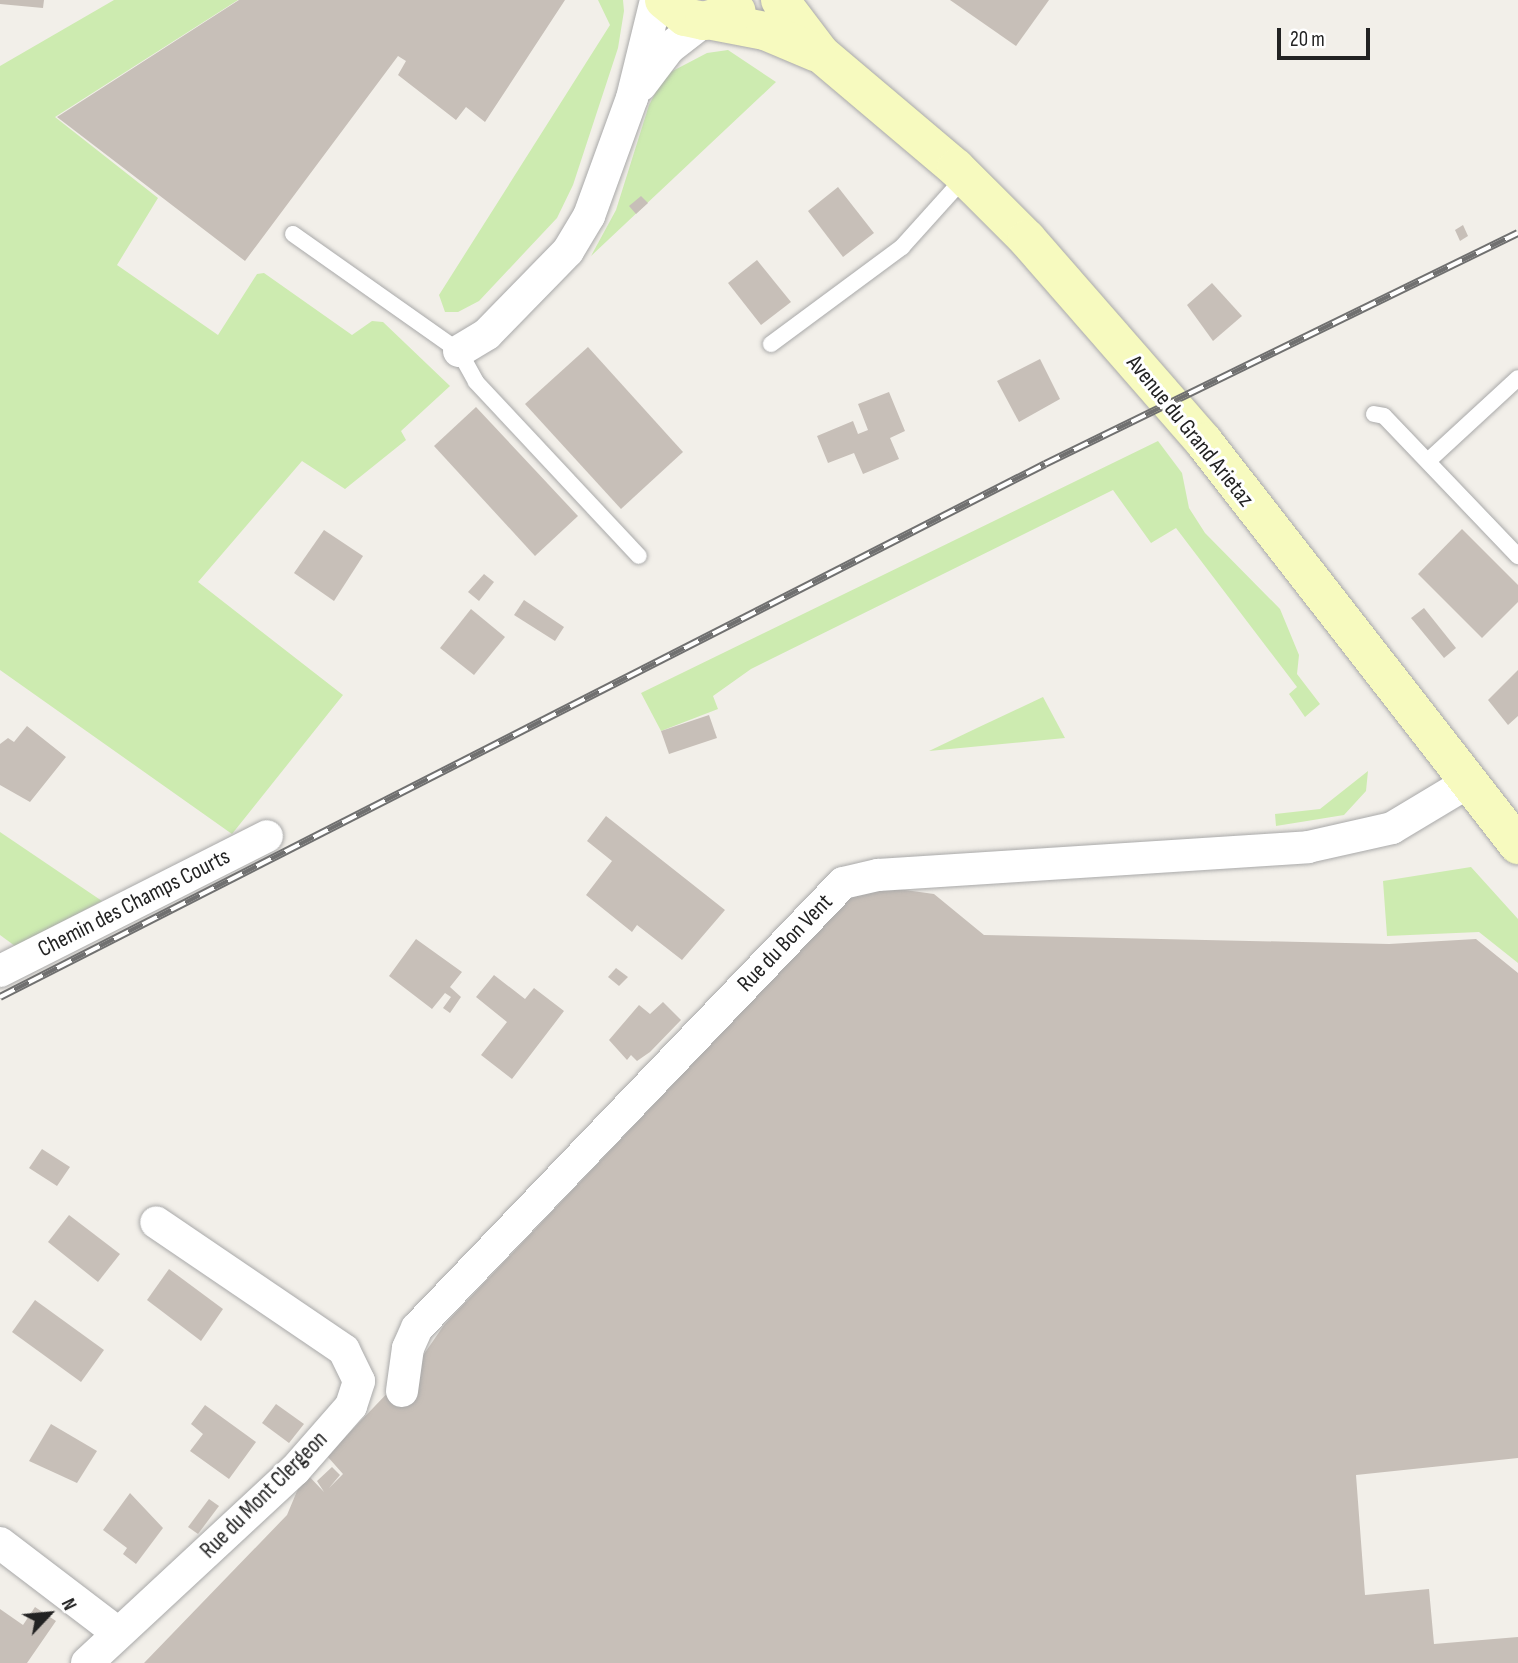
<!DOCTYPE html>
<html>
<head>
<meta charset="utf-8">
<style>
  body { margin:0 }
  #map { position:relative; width:1518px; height:1663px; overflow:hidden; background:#f2efe9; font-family:"Sofia Sans Condensed",sans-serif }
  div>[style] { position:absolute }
  .grass>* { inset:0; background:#cdebb0 }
  .building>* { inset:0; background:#c7bfb8 }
  .roads { filter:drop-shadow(0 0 2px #a9a9a9) drop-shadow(0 0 2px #a9a9a9) }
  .service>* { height:16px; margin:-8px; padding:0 8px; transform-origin:8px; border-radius:8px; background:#fff }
  .minor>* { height:32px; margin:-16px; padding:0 16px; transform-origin:16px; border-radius:16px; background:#fff }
  .secondary>* { height:38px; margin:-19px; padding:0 19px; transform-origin:19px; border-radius:19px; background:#f7fabf }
  .rail>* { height:8px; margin-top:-4px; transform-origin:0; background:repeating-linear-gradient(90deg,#fff 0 16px,#707070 0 32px); box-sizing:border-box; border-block:2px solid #707070 }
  span { translate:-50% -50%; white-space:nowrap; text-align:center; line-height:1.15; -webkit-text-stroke:6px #fff; paint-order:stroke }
  .street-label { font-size:23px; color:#222 }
  .north { position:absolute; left:14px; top:1579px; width:70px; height:70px; -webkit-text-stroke:5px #fff; paint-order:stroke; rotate:64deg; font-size:19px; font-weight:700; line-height:28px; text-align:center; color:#222 }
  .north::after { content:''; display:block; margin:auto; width:24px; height:32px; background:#222; clip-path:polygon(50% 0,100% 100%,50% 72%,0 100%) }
  .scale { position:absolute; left:1277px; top:28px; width:93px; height:32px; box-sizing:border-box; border:4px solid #222; border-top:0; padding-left:9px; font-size:21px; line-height:24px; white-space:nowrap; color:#222; -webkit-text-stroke:5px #fff; paint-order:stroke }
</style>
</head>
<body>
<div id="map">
  <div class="grass">
    <div style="clip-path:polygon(114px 0,238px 0,55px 117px,158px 198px,117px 265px,218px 335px,257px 274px,264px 273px,352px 335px,372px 321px,383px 322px,450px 386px,401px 431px,406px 440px,345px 489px,302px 461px,198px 582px,343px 695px,232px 834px,0 670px,0 66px)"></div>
    <div style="clip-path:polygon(598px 0,623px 0,624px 11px,618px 48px,573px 185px,557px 218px,479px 301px,458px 312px,445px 312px,439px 295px,610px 25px)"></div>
    <div style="clip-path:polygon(728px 50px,776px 82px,591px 256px,616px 210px,649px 105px,665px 75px,707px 53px)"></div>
    <div style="clip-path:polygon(1158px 441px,1182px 473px,1189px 508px,1205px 533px,1280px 609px,1299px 655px,1297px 674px,1320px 704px,1305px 717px,1289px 694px,1297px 687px,1176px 528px,1151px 543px,1113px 490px,751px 669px,713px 696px,718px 709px,661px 731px,641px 693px)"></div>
    <div style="clip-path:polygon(1043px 697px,1065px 738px,929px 751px,977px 728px)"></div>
    <div style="clip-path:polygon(1368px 771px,1366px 791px,1344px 815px,1276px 826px,1275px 814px,1320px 809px)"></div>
    <div style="clip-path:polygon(0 832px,102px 901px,15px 946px,0 935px)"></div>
    <div style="clip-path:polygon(1471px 867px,1518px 919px,1518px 963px,1479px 932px,1387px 936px,1383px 881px)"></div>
  </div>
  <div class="building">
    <div style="clip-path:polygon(0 0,44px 0,43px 8px,0 4px)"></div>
    <div style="clip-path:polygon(239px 0,565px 0,485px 122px,466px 107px,456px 120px,398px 75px,406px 61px,398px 56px,245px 261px,57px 117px)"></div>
    <div style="clip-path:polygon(950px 0,1049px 0,1016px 46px)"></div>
    <div style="clip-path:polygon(838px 187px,874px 233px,843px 257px,808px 211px)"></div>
    <div style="clip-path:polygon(641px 196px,648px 203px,636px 214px,629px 206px)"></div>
    <div style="clip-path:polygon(1463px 225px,1468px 236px,1460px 241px,1455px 230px)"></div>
    <div style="clip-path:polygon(757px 260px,791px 302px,761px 325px,728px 283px)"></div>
    <div style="clip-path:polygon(1212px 283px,1242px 316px,1213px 341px,1187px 305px)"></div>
    <div style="clip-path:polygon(588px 347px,683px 452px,621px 509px,525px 404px)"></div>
    <div style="clip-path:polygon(1040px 359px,1060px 399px,1019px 422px,997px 381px)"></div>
    <div style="clip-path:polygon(889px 392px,905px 431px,890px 438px,899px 459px,863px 474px,854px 453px,828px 463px,817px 436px,853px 421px,858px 434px,868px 430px,858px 404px)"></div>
    <div style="clip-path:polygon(476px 407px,578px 516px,535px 556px,434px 446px)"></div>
    <div style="clip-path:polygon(1462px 529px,1518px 585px,1518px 602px,1482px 638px,1418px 574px)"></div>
    <div style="clip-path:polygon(324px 530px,363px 556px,334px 601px,294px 573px)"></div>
    <div style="clip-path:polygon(484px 574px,494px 582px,479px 601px,468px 592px)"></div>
    <div style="clip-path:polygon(524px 600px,564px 627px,555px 641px,514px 615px)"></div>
    <div style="clip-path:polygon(1424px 608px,1456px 648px,1444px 658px,1411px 618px)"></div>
    <div style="clip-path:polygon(471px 609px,505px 637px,474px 675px,440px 648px)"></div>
    <div style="clip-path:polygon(1518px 670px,1518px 716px,1508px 725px,1488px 700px)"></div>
    <div style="clip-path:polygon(709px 715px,717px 738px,669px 754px,661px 731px)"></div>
    <div style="clip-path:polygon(27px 726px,66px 757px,30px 802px,0 785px,0 744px,8px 738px,14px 742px)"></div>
    <div style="clip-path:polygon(606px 816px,725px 910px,682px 960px,637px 925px,632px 932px,586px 895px,612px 861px,587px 841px)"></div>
    <div style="clip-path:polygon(876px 886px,934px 894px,984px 935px,1389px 944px,1476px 939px,1518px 973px,1518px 1458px,1356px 1475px,1365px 1595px,1429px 1589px,1434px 1644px,1518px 1637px,1518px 1663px,144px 1663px,287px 1515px,305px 1472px,324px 1492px,317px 1481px,332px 1467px,340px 1475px,329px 1488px,343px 1474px,327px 1456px,422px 1357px,444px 1325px,852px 896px)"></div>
    <div style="clip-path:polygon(416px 939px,462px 972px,450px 987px,461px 997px,450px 1013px,443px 1008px,451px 997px,445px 993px,432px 1009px,389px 976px)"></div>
    <div style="clip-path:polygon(616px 968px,628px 977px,619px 986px,608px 977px)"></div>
    <div style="clip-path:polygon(494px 975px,525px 999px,534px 988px,564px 1011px,512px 1079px,481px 1055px,507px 1022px,476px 997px)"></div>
    <div style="clip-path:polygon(663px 1002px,681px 1020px,650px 1052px,637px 1061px,631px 1055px,627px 1060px,609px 1040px,639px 1005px,650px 1014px)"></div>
    <div style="clip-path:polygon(42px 1149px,70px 1167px,57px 1186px,29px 1168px)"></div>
    <div style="clip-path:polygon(69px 1215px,120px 1254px,98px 1282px,48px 1242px)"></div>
    <div style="clip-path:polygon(169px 1269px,223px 1309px,201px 1341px,147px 1300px)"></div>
    <div style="clip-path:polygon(35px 1300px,104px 1350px,81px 1382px,12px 1332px)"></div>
    <div style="clip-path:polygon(276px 1404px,304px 1424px,289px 1443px,262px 1423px)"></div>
    <div style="clip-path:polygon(205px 1405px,256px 1442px,229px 1479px,190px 1451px,203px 1434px,191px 1424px)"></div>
    <div style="clip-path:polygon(51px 1424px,97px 1451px,77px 1483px,29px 1461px)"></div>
    <div style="clip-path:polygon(130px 1493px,163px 1528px,136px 1564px,123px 1554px,127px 1548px,103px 1530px)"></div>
    <div style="clip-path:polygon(209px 1499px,219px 1506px,198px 1534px,188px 1527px)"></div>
    <div style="clip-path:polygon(35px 1607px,56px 1621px,27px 1663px,0 1663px,0 1609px,23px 1625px)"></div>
  </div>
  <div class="roads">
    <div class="service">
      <div style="left:293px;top:234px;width:203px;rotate:35.2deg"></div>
      <div style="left:459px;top:351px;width:35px;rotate:61deg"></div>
      <div style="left:476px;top:382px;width:238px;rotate:46.9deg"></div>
      <div style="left:771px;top:344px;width:163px;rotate:-36.5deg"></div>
      <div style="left:902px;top:247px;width:94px;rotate:-48deg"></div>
      <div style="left:1374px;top:414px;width:10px;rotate:11deg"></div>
      <div style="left:1384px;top:416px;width:194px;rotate:46.3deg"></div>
      <div style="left:1428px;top:461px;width:122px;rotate:-42.7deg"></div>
    </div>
    <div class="minor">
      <div style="left:641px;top:85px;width:46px;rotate:-52.9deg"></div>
      <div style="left:669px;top:48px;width:44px;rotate:-37.6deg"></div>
      <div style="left:459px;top:351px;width:33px;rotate:-31deg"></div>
      <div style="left:487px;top:334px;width:116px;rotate:-45.7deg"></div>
      <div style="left:568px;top:251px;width:41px;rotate:-59deg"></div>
      <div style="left:589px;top:216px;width:126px;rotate:-70deg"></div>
      <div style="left:632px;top:98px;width:101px;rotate:-76.2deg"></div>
      <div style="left:0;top:971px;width:299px;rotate:-26.8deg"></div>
      <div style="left:402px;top:1391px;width:43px;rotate:-82.1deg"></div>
      <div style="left:408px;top:1348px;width:22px;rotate:-66deg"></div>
      <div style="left:417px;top:1328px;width:616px;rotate:-46.25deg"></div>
      <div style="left:843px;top:883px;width:36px;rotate:-13deg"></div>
      <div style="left:878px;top:875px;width:431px;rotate:-3.7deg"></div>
      <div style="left:1308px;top:847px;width:86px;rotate:-12.7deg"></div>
      <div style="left:1392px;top:828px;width:87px;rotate:-31deg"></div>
      <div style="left:0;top:1543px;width:148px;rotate:37.3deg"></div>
      <div style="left:87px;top:1663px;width:284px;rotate:-42.9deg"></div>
      <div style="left:295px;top:1470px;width:85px;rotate:-48.8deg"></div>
      <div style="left:351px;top:1406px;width:26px;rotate:-72deg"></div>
      <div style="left:359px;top:1381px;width:34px;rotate:-116deg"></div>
      <div style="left:344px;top:1350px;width:227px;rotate:-145.8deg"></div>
    </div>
    <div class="secondary">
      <div style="left:664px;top:0;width:27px;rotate:39deg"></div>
      <div style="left:685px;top:17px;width:19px;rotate:12deg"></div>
      <div style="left:704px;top:21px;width:34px;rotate:-17deg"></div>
      <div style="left:780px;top:0;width:68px;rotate:52.8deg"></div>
      <div style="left:821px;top:54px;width:177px;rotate:40.2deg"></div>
      <div style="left:956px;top:168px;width:100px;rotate:45deg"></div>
      <div style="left:1027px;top:239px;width:269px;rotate:48.9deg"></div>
      <div style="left:1204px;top:442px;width:511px;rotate:52.08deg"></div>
      <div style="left:713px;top:21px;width:53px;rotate:10.9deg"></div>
      <div style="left:765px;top:31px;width:56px;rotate:22.9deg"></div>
    </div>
  </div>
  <div class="rail">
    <div style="left:0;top:997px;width:1173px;rotate:-27.02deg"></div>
    <div style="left:1045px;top:464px;width:526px;rotate:-26.03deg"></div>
  </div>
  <div class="street-label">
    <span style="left:1190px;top:431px;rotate:51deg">Avenue du Grand Arietaz</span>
    <span style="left:134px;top:903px;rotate:-27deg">Chemin des Champs Courts</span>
    <span style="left:785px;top:943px;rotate:-46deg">Rue du Bon Vent</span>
    <span style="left:264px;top:1495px;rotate:-45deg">Rue du Mont Clergeon</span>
  </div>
  <div class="north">N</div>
  <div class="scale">20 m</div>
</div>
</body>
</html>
